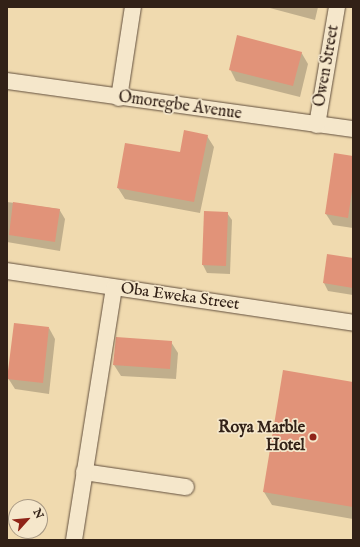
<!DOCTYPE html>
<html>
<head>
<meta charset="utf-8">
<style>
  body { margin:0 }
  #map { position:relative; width:360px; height:547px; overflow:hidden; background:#f0daaf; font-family:"IM FELL English",serif }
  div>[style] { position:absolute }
  .shadow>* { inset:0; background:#0003 }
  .building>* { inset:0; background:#e19379 }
  .roads { filter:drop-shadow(0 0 1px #624f3d) drop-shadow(0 0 1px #624f3d) }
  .minor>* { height:16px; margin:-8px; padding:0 8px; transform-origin:8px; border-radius:8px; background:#f5e7cb }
  .dots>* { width:11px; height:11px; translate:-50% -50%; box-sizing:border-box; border:2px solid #f5e7cb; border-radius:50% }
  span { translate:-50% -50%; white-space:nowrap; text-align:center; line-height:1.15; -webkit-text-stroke:3.5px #f5e7cb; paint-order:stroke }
  .street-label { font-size:16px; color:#322117 }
  .poi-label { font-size:16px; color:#322117; font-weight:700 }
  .right { translate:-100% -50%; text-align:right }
  .frame { position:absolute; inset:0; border:8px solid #322117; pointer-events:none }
  .north { position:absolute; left:8px; top:499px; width:40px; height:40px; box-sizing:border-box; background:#f5e7cb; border:1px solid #a79883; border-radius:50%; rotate:63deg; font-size:11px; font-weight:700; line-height:16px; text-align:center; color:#322117 }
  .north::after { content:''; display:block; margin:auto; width:14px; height:18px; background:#8f2418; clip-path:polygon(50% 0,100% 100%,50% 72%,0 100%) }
</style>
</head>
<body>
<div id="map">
  <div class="shadow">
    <div style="clip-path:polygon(266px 7px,318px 7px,315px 20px)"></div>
    <div style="clip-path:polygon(301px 52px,308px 64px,300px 97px,236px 81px,230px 69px)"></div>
    <div style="clip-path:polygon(207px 136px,214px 147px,200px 213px,125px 199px,118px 188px,180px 154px)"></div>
    <div style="clip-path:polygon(335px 154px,353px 157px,353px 228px,333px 225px,326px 214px)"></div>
    <div style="clip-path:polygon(7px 202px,59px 209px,65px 219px,60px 251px,7px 242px)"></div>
    <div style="clip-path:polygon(227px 213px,232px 220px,230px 274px,207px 273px,203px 265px)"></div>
    <div style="clip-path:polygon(353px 259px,353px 295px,328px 291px,324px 283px)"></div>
    <div style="clip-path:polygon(49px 328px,55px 339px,49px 394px,15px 389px,8px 378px)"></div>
    <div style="clip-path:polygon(171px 342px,178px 353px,176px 379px,121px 376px,114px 365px)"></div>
    <div style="clip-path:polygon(353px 383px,353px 519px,272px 505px,264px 492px)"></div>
  </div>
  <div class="building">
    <div style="clip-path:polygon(237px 35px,302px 52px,293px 86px,229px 70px)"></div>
    <div style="clip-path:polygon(184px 130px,208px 135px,194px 202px,117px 188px,125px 143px,180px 152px)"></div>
    <div style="clip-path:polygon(334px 153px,353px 156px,353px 184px,348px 218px,325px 214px)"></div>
    <div style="clip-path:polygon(13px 202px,60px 209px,55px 242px,9px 235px)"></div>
    <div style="clip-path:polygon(204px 211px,228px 212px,226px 266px,202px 265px)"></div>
    <div style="clip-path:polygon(327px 254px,353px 258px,353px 288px,323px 283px)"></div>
    <div style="clip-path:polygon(14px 323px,49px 327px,43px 383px,7px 379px)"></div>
    <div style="clip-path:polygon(116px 337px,172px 341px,170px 369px,113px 365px)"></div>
    <div style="clip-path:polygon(283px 370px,353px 382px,353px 507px,263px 492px)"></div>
  </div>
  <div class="roads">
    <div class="minor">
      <div style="left:7px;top:81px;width:349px;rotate:7.9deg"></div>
      <div style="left:119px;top:98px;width:92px;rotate:-81.3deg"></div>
      <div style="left:317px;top:125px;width:120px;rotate:-80.4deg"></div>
      <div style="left:7px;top:271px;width:350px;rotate:8.5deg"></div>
      <div style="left:84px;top:472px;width:103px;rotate:8.4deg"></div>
      <div style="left:74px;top:540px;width:255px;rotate:-81deg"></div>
    </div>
  </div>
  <div class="dots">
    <div style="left:313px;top:437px;background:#8f2418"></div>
  </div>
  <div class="street-label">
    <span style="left:327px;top:66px;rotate:-80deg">Owen Street</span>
    <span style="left:180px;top:106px;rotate:8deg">Omoregbe Avenue</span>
    <span style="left:180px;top:297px;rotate:8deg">Oba Eweka Street</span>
  </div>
  <div class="poi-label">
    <span class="right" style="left:305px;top:437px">Roya Marble<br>Hotel</span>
  </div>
  <div class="frame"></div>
  <div class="north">N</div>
</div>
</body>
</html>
